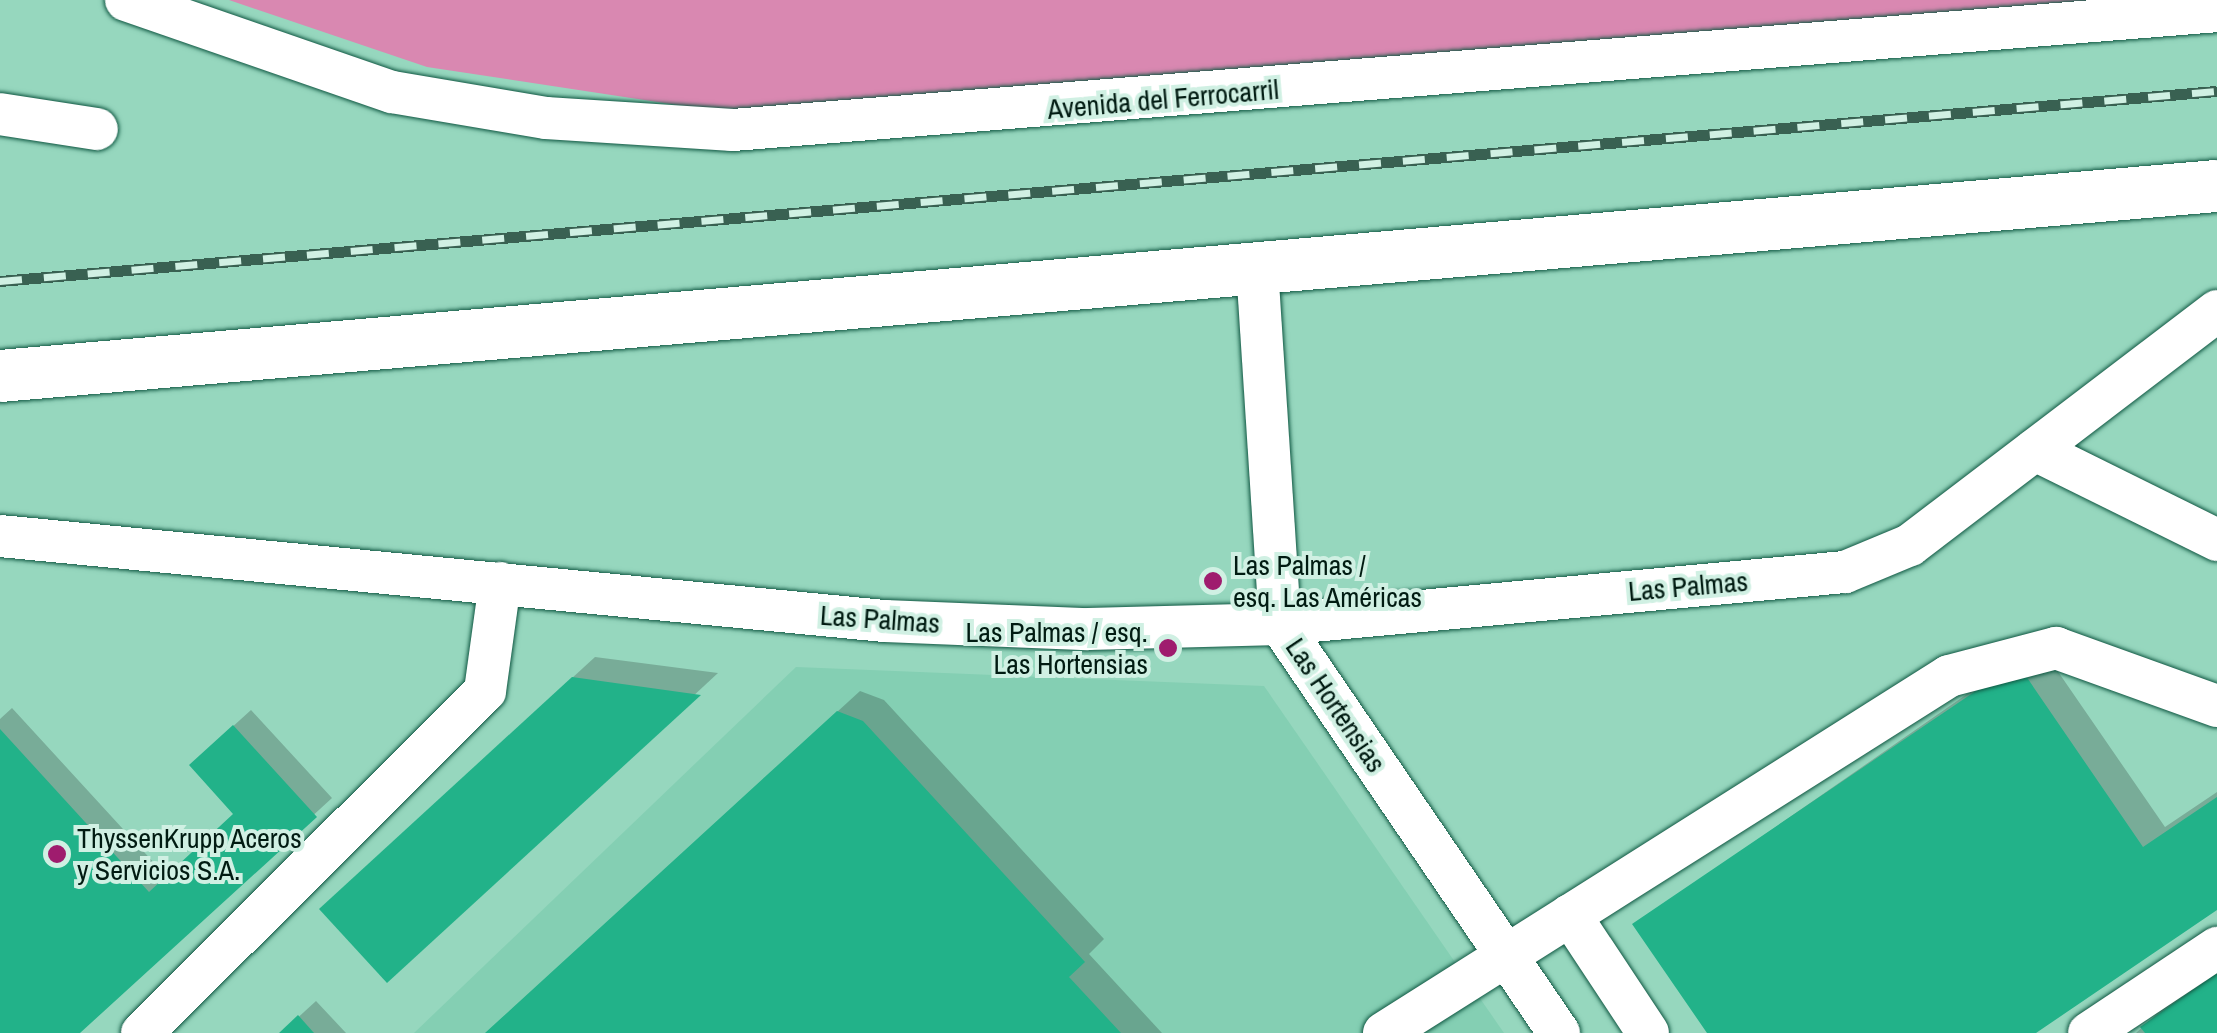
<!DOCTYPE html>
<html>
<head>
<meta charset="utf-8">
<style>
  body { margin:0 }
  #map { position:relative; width:2217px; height:1033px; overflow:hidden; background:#96d7be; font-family:"Archivo Narrow",sans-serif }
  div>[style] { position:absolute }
  .built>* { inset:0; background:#84cfb3 }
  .green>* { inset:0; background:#d988b1 }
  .shadow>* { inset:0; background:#0003 }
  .building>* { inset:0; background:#22b289 }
  .roads { filter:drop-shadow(0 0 2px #0f5742) drop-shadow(0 0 2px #0f5742) }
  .minor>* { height:42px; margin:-21px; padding:0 21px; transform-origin:21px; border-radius:21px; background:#fff }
  .major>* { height:52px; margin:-26px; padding:0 26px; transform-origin:26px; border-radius:26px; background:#fff }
  .rail>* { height:11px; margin-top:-5.5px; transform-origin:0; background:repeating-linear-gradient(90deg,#d0f0e3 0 22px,#396152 0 44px); box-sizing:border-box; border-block:2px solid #396152 }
  .dots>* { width:28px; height:28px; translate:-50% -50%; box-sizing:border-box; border:5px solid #d0f0e3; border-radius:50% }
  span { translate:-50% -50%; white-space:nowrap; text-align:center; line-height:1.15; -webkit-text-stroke:8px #d0f0e3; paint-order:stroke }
  .street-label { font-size:28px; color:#011b12 }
  .poi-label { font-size:28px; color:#011b12 }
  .left { translate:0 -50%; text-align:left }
  .right { translate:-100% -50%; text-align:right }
</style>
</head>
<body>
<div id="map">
  <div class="built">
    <div style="clip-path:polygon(796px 667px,1264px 686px,1504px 1033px,414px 1033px)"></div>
  </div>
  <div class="green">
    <div style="clip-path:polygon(229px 0,2102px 0,723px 112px,427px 67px)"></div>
  </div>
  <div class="shadow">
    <div style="clip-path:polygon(2039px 644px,2165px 827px,2217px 792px,2217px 907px,2032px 1033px,1710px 1033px,1636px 924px)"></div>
    <div style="clip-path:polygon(595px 657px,718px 673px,387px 980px,343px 888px)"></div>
    <div style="clip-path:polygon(860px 691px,884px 700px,1104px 939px,1089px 954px,1162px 1033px,486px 1033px)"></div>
    <div style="clip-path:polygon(12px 708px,167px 877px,236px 814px,208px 749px,251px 710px,332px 798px,76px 1033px,0 1033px,0 719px)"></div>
    <div style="clip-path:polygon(2217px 971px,2217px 1033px,2136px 1033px,2160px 1011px)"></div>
    <div style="clip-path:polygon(316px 1001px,346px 1033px,281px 1033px)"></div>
  </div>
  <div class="building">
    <div style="clip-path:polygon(2017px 663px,2143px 847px,2217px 797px,2217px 910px,2036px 1033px,1707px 1033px,1632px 924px)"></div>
    <div style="clip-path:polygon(572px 677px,701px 695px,387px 983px,319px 909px)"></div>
    <div style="clip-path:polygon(837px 711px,863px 721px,1085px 962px,1069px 977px,1121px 1033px,485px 1033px)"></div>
    <div style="clip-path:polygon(233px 725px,317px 817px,80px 1033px,0 1033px,0 729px,149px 892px,233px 814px,189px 765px)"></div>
    <div style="clip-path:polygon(2217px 973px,2217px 1033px,2145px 1033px,2140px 1027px)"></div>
    <div style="clip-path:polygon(298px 1015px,314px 1033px,279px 1033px)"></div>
  </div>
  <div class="roads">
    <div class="minor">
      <div style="left:126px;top:0;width:281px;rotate:19.1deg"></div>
      <div style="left:392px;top:92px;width:156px;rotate:9.6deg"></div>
      <div style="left:546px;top:118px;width:187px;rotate:3.7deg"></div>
      <div style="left:733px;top:130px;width:1489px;rotate:-4.58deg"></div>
      <div style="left:0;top:114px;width:98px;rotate:8.8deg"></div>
      <div style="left:1257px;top:267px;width:358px;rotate:86.3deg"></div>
      <div style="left:1280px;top:624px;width:495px;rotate:55.7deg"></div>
      <div style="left:2035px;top:450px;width:203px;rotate:26.3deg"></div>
      <div style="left:0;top:536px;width:889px;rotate:5.49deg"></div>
      <div style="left:885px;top:621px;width:203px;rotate:2.3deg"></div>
      <div style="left:1088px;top:629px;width:192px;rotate:-1.5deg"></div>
      <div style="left:1280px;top:624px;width:567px;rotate:-5.26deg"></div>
      <div style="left:1845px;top:572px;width:70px;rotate:-22.6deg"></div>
      <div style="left:1910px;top:545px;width:386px;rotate:-37.3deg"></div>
      <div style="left:1570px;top:915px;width:141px;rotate:56.5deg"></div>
      <div style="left:142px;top:1033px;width:484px;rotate:-44.9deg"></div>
      <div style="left:485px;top:691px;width:109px;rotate:-82.1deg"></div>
      <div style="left:1384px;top:1033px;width:668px;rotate:-32.29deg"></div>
      <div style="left:1949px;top:676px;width:111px;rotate:-14.7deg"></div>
      <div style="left:2056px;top:648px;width:171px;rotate:19.8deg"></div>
      <div style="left:2089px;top:1033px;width:154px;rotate:-33.6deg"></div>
    </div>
    <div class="major">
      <div style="left:0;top:376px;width:2225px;rotate:-4.9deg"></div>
    </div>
  </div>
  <div class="rail">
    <div style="left:0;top:281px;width:2225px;rotate:-4.9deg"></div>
  </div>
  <div class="dots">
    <div style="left:1213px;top:581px;background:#9f1c6e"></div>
    <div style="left:1168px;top:648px;background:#9f1c6e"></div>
    <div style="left:57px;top:854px;background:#9f1c6e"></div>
  </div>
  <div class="street-label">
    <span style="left:1163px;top:99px;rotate:-5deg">Avenida del Ferrocarril</span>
    <span style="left:1688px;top:586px;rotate:-5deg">Las Palmas</span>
    <span style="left:880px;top:619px;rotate:4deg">Las Palmas</span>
    <span style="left:1336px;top:705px;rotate:56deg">Las Hortensias</span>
  </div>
  <div class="poi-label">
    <span class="left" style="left:1233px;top:581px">Las Palmas /<br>esq. Las Américas</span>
    <span class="right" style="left:1148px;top:648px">Las Palmas / esq.<br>Las Hortensias</span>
    <span class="left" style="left:77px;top:854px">ThyssenKrupp Aceros<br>y Servicios S.A.</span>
  </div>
</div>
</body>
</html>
